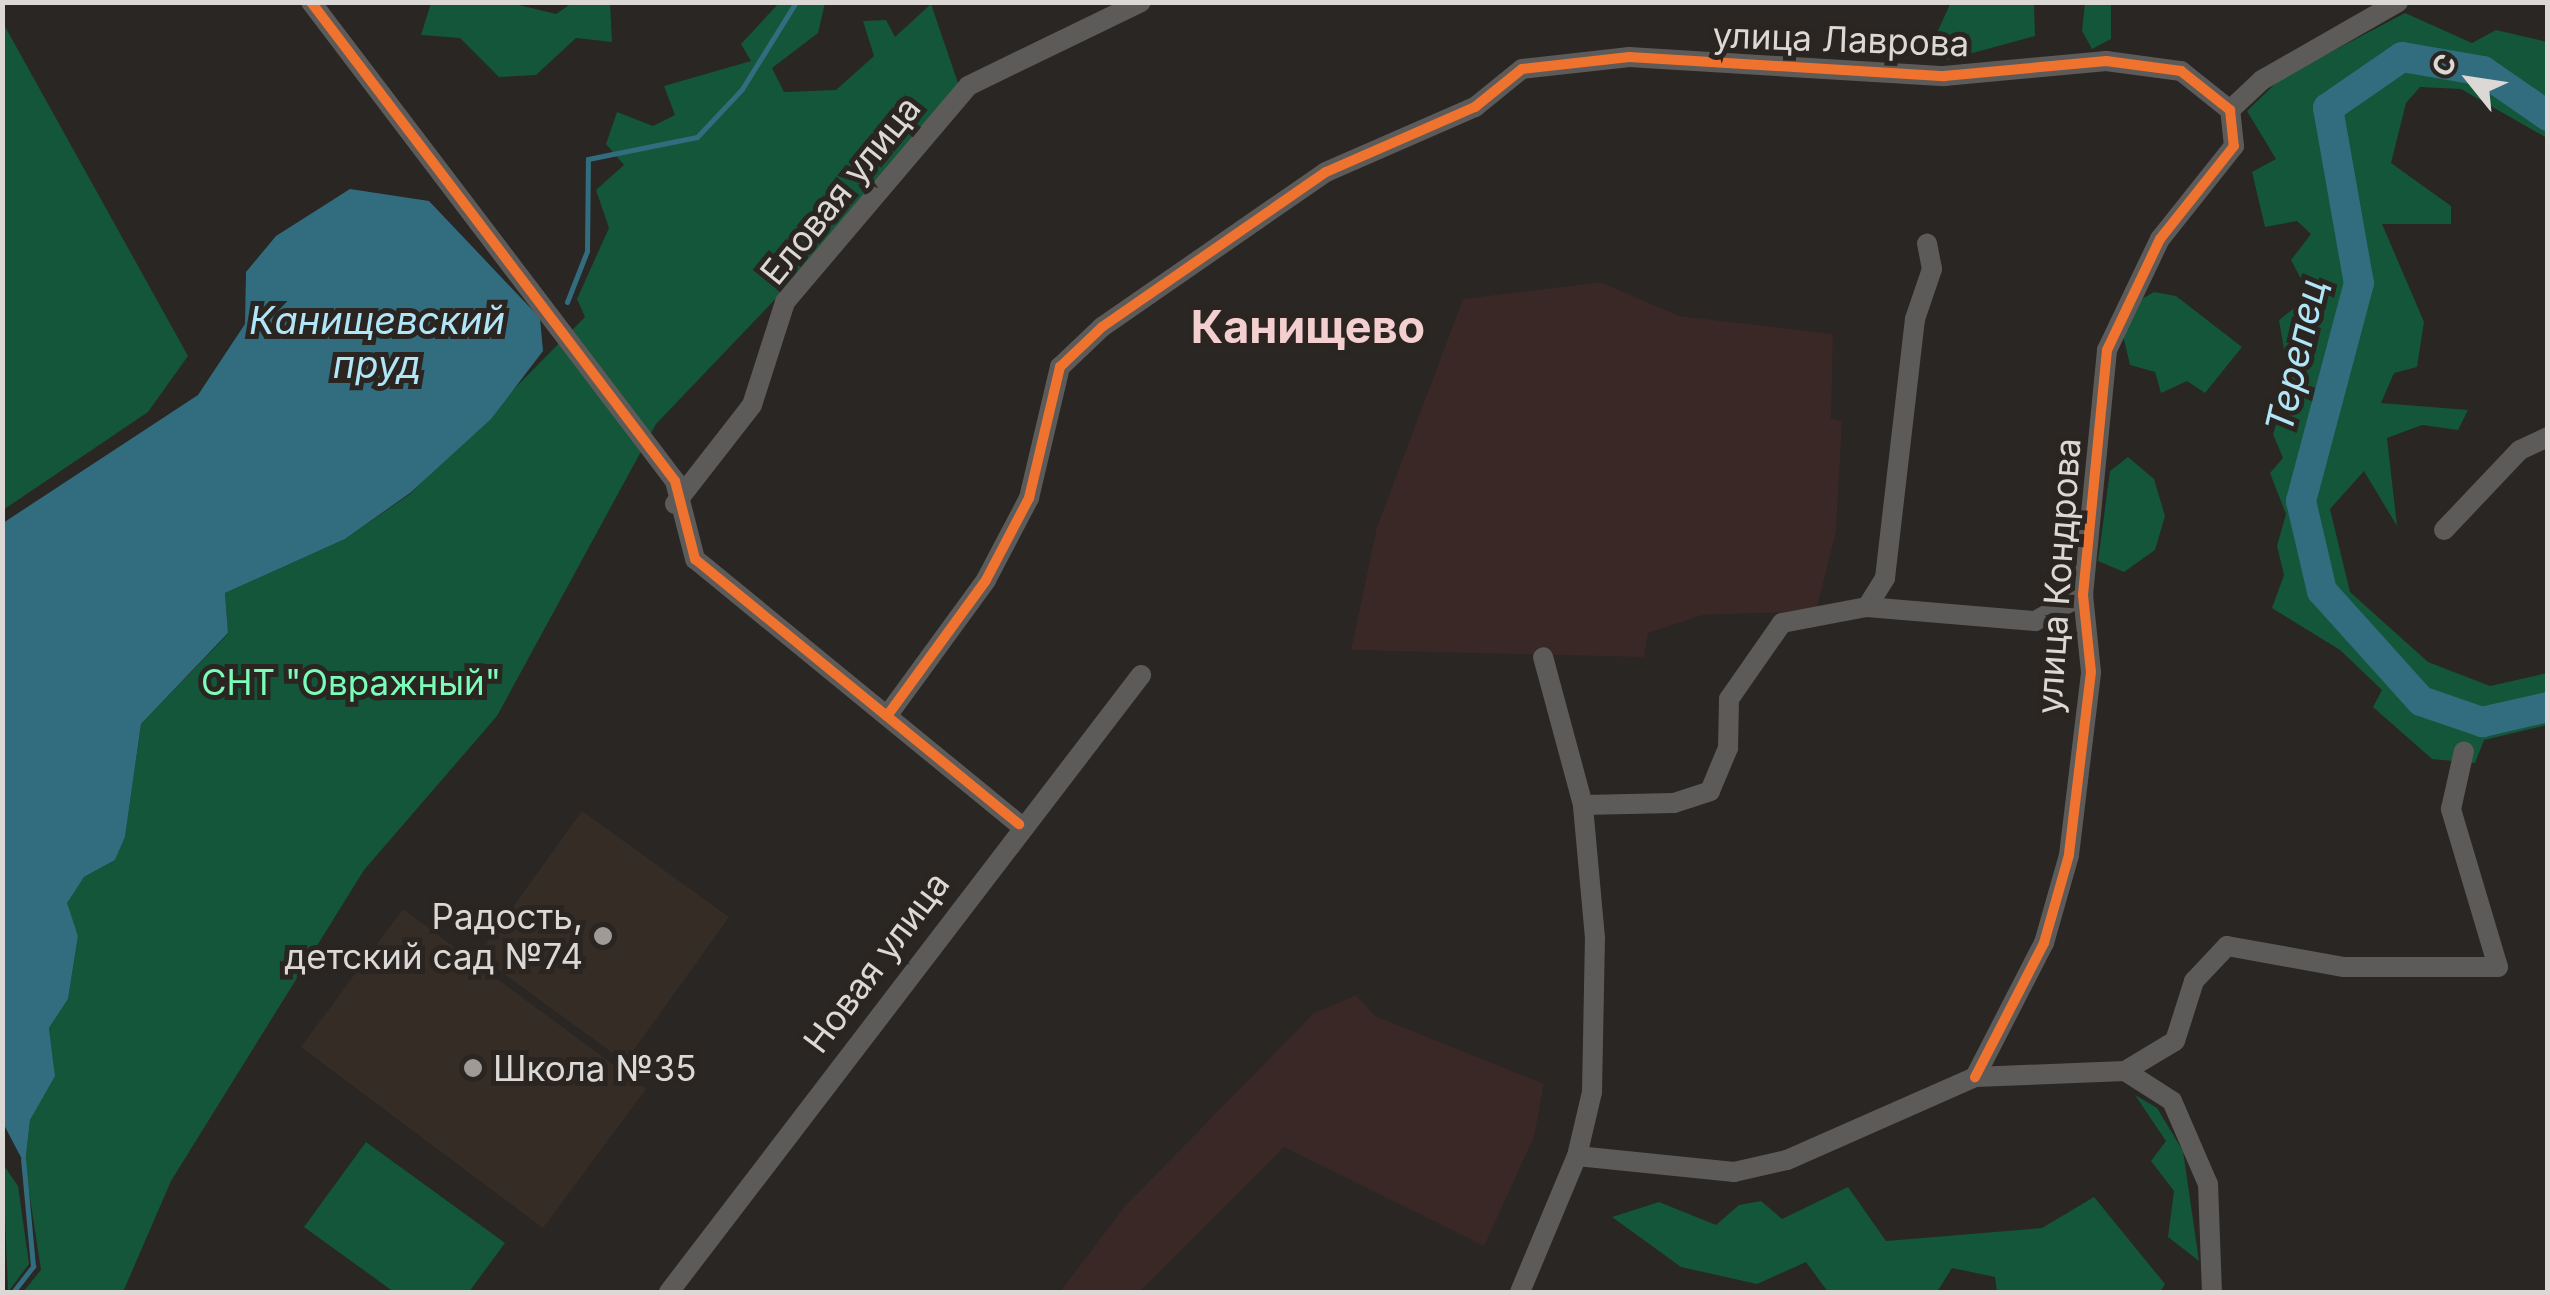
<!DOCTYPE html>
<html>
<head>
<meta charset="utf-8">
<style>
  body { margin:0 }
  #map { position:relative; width:2550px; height:1295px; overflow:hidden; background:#292623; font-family:Inter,sans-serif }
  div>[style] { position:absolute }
  .industrial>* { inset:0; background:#392825 }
  .built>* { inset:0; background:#352c25 }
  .green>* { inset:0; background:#135639 }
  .water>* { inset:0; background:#316d7f }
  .stream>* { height:5px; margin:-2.5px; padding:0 2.5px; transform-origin:2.5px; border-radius:2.5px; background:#316d7f }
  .river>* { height:30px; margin:-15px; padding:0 15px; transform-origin:15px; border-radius:15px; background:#316d7f }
  .street>* { height:20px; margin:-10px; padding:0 10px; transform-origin:10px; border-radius:10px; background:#5d5b59 }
  .cycleway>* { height:10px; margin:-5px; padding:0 5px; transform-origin:5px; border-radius:5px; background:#ef722f }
  .dots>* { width:28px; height:28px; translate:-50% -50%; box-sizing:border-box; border:5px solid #2b2521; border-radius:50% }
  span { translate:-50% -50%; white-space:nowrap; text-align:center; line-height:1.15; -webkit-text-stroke:10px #2b2521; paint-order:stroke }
  .street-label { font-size:35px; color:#dbd8d5 }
  .park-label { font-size:35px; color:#7afdb9 }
  .poi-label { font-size:35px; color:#dbd8d5 }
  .right { translate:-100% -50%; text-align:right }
  .left { translate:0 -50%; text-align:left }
  .water-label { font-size:38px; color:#b0e6f8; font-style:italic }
  .district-label { font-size:45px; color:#f3d0cf; font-weight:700 }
  .frame { position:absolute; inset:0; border:5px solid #dbd8d5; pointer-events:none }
  .north { position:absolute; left:2420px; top:30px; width:100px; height:100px; -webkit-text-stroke:8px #2b2521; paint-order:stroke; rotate:300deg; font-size:28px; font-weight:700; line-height:40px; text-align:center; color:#dbd8d5 }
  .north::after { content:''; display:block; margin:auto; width:35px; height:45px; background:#dbd8d5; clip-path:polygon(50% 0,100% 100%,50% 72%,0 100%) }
</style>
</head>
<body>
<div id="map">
  <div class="industrial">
    <div style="clip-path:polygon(1600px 282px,1679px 316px,1833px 334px,1831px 419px,1842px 421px,1836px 532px,1816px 611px,1703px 615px,1648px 633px,1644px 657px,1351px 650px,1377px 527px,1463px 299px)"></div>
    <div style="clip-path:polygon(1356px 995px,1375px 1016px,1544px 1084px,1534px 1137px,1484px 1246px,1284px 1147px,1139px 1292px,1060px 1292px,1125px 1206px,1314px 1013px)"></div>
  </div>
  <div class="built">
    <div style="clip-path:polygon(582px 811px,729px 917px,625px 1062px,478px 955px)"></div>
    <div style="clip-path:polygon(403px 909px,646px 1089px,543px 1228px,301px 1047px)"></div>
  </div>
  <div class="green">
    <div style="clip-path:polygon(610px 2px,612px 42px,576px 38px,536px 75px,499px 77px,460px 38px,421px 35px,431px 3px,511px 3px,556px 14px,572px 3px)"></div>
    <div style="clip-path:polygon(1951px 2px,2034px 3px,2035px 36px,1947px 60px,1936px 35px)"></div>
    <div style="clip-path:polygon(779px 3px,825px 3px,818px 33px,772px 68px,784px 92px,836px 90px,874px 56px,863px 21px,886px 20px,895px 37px,931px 4px,959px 86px,849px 222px,656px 424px,497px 716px,364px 870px,171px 1181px,123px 1292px,23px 1292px,41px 1270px,25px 1165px,30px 1120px,54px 1068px,49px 1028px,68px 999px,78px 936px,66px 903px,84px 877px,115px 860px,125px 837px,141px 724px,228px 634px,225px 593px,345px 539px,410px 494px,585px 317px,577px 299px,609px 228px,596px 190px,624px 165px,606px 144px,617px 112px,653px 126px,675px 115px,664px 86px,751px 61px,741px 44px)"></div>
    <div style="clip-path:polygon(2085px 3px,2111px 3px,2111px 39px,2092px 49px,2082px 31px)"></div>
    <div style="clip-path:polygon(2405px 13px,2472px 43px,2496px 30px,2547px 42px,2547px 138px,2461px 89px,2420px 87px,2406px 103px,2391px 163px,2451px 206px,2451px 224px,2382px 224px,2424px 322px,2417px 367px,2394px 373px,2381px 403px,2468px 410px,2458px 430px,2422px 425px,2387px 438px,2397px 526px,2364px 471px,2330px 509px,2350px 592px,2428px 662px,2490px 686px,2547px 673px,2547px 725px,2484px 740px,2475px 763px,2432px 759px,2373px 707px,2382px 690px,2340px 650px,2272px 608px,2284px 575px,2277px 546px,2286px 514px,2270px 473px,2283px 458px,2273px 434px,2290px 385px,2279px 320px,2310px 296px,2291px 260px,2311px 234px,2297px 221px,2265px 227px,2252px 172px,2276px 159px,2247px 111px,2280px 79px)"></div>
    <div style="clip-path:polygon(3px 23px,188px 356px,148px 412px,3px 510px)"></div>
    <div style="clip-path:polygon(2154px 292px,2176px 296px,2242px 347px,2205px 393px,2187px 381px,2161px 393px,2155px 372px,2130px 365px,2122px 331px,2133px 304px)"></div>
    <div style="clip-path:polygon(2128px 457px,2154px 479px,2165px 516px,2155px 550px,2124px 572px,2098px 561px,2110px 471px)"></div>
    <div style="clip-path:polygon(2135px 1095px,2157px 1108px,2183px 1151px,2199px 1261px,2168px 1237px,2174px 1191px,2151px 1161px,2166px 1141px)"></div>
    <div style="clip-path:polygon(366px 1142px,505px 1243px,469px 1292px,394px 1292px,304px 1227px)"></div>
    <div style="clip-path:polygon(3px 1164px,18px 1186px,29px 1264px,8px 1292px)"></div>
    <div style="clip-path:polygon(1848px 1187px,1886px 1241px,2042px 1228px,2094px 1197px,2165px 1284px,2160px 1292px,1997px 1292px,1995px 1277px,1952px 1268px,1937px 1292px,1828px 1292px,1806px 1262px,1757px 1284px,1681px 1267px,1612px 1217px,1659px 1202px,1716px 1225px,1739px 1205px,1761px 1201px,1782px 1219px)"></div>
  </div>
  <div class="water">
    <div style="clip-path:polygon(350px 189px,429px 201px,540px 318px,543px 351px,491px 419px,410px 493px,345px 539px,225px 593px,228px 633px,141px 724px,125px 837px,115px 860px,84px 877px,67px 903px,78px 936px,68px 999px,49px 1028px,55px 1076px,30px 1120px,25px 1165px,3px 1123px,3px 523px,198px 395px,245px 324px,246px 272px,276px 236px)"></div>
  </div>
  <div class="stream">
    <div style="left:567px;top:302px;width:55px;rotate:-68.6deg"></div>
    <div style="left:587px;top:251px;width:92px;rotate:-89.4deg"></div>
    <div style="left:588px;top:159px;width:111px;rotate:-11.4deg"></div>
    <div style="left:697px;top:137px;width:66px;rotate:-46.8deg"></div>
    <div style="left:742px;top:89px;width:102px;rotate:-58.2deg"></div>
    <div style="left:13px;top:1292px;width:33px;rotate:-52deg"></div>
    <div style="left:33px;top:1266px;width:107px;rotate:-95.3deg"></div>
  </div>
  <div class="river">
    <div style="left:2548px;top:116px;width:79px;rotate:-145.3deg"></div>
    <div style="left:2483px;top:71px;width:82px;rotate:-170.2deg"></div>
    <div style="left:2402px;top:57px;width:90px;rotate:145.4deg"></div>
    <div style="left:2328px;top:108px;width:178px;rotate:80deg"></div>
    <div style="left:2359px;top:283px;width:226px;rotate:104.9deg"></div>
    <div style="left:2301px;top:501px;width:92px;rotate:76.9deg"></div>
    <div style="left:2322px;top:591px;width:148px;rotate:48deg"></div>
    <div style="left:2421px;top:701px;width:65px;rotate:19deg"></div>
    <div style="left:2482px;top:722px;width:68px;rotate:-12.8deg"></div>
  </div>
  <div class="street">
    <div style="left:311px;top:2px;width:602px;rotate:52.77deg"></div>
    <div style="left:675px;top:481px;width:81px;rotate:75.6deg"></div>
    <div style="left:695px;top:559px;width:419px;rotate:39.3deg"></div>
    <div style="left:2230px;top:110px;width:44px;rotate:-43.2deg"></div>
    <div style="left:2262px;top:80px;width:157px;rotate:-29.8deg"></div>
    <div style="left:675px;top:504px;width:125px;rotate:-52.1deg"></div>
    <div style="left:752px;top:405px;width:108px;rotate:-72.2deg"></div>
    <div style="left:785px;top:302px;width:283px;rotate:-49.7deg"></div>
    <div style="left:968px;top:86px;width:192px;rotate:-25.9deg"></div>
    <div style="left:2444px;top:530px;width:110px;rotate:-46.5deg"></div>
    <div style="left:2520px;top:450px;width:31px;rotate:-25deg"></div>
    <div style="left:1867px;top:607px;width:34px;rotate:-58deg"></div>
    <div style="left:1885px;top:578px;width:261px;rotate:-83.4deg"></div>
    <div style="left:1915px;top:319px;width:53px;rotate:-71.2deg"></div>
    <div style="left:1932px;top:269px;width:26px;rotate:-101deg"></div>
    <div style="left:887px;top:716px;width:168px;rotate:-53.9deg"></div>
    <div style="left:986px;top:580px;width:93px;rotate:-62.3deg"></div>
    <div style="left:1029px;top:498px;width:135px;rotate:-76.7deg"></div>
    <div style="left:1060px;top:367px;width:58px;rotate:-43.6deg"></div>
    <div style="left:1102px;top:327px;width:272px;rotate:-34.7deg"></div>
    <div style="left:1326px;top:172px;width:163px;rotate:-23.6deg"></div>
    <div style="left:1475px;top:107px;width:60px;rotate:-39deg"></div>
    <div style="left:1522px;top:69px;width:108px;rotate:-6.4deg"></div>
    <div style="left:1629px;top:57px;width:316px;rotate:3.5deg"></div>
    <div style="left:1944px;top:76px;width:163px;rotate:-5.3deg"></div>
    <div style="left:2106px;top:61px;width:76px;rotate:7.6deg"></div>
    <div style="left:2181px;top:71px;width:63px;rotate:38.5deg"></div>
    <div style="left:1583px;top:805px;width:91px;rotate:-1.3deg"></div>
    <div style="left:1674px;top:803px;width:38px;rotate:-18deg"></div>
    <div style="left:1710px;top:791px;width:47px;rotate:-67.3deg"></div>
    <div style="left:1728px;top:748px;width:49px;rotate:-88.8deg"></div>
    <div style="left:1729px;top:699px;width:93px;rotate:-55.1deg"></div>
    <div style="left:1782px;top:623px;width:86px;rotate:-10.7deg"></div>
    <div style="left:1867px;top:607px;width:169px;rotate:4.8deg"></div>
    <div style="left:2035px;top:621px;width:55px;rotate:-28.4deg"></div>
    <div style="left:2125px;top:1071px;width:58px;rotate:-31deg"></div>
    <div style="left:2175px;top:1041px;width:63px;rotate:-72.4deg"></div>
    <div style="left:2194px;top:981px;width:48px;rotate:-46.7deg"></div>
    <div style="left:2227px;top:946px;width:119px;rotate:10.2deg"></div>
    <div style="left:2344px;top:967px;width:154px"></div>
    <div style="left:2498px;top:967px;width:165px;rotate:-106.6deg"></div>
    <div style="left:2451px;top:809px;width:59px;rotate:-77.4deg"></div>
    <div style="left:1975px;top:1077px;width:151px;rotate:-62.8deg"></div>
    <div style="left:2044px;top:943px;width:91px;rotate:-74.1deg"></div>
    <div style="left:2069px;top:855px;width:184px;rotate:-83.1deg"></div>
    <div style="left:2091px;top:672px;width:77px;rotate:-95.9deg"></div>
    <div style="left:2083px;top:595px;width:246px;rotate:-84.4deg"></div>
    <div style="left:2107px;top:350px;width:123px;rotate:-64.5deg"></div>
    <div style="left:2160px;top:239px;width:119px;rotate:-51.5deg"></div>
    <div style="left:2234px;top:146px;width:36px;rotate:-96deg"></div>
    <div style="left:1577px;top:1156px;width:158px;rotate:5.8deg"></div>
    <div style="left:1734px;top:1172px;width:54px;rotate:-12.8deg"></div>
    <div style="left:1787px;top:1160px;width:206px;rotate:-23.8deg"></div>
    <div style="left:1975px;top:1077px;width:150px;rotate:-2.3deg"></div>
    <div style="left:2125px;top:1071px;width:56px;rotate:32.6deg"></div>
    <div style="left:2172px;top:1101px;width:90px;rotate:66.6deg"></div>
    <div style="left:2208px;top:1184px;width:108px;rotate:87.9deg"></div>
    <div style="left:669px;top:1292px;width:777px;rotate:-52.58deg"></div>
    <div style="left:1520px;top:1292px;width:147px;rotate:-67.3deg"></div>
    <div style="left:1577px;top:1156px;width:66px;rotate:-76.8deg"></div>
    <div style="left:1592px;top:1092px;width:154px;rotate:-88.9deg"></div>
    <div style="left:1595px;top:938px;width:134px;rotate:-95.2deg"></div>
    <div style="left:1583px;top:805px;width:153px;rotate:-105.1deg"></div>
  </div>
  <div class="cycleway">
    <div style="left:311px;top:2px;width:602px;rotate:52.77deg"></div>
    <div style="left:675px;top:481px;width:81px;rotate:75.6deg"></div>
    <div style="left:695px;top:559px;width:419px;rotate:39.3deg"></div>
    <div style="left:887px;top:716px;width:168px;rotate:-53.9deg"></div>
    <div style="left:986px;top:580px;width:93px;rotate:-62.3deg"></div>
    <div style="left:1029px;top:498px;width:135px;rotate:-76.7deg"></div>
    <div style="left:1060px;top:367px;width:58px;rotate:-43.6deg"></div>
    <div style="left:1102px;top:327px;width:272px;rotate:-34.7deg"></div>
    <div style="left:1326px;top:172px;width:163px;rotate:-23.6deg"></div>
    <div style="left:1475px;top:107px;width:60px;rotate:-39deg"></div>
    <div style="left:1522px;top:69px;width:108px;rotate:-6.4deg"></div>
    <div style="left:1629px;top:57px;width:316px;rotate:3.5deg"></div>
    <div style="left:1944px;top:76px;width:163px;rotate:-5.3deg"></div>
    <div style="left:2106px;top:61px;width:76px;rotate:7.6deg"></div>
    <div style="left:2181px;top:71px;width:63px;rotate:38.5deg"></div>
    <div style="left:2230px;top:110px;width:36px;rotate:84deg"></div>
    <div style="left:2234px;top:146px;width:119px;rotate:128.5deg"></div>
    <div style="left:2160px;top:239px;width:123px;rotate:115.5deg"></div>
    <div style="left:2107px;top:350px;width:246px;rotate:95.6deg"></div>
    <div style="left:2083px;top:595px;width:77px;rotate:84.1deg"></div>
    <div style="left:2091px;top:672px;width:184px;rotate:96.9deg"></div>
    <div style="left:2069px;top:855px;width:91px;rotate:105.9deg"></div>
    <div style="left:2044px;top:943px;width:151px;rotate:117.2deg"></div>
  </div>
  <div class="dots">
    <div style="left:603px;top:936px;background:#9d9a97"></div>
    <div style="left:473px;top:1068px;background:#9d9a97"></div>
  </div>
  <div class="street-label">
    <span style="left:1841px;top:39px;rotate:2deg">улица Лаврова</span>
    <span style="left:840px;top:190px;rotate:-51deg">Еловая улица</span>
    <span style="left:2058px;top:576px;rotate:-86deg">улица Кондрова</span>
    <span style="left:876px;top:962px;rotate:-53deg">Новая улица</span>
  </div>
  <div class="park-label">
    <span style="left:351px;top:682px">СНТ "Овражный"</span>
  </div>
  <div class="poi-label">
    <span class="right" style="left:583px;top:936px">Радость,<br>детский сад №74</span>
    <span class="left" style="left:493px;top:1068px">Школа №35</span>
  </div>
  <div class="water-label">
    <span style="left:377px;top:343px">Канищевский<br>пруд</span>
    <span style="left:2296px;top:356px;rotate:-77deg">Терепец</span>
  </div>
  <div class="district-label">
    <span style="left:1308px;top:327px">Канищево</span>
  </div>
  <div class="frame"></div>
  <div class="north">С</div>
</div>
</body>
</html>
